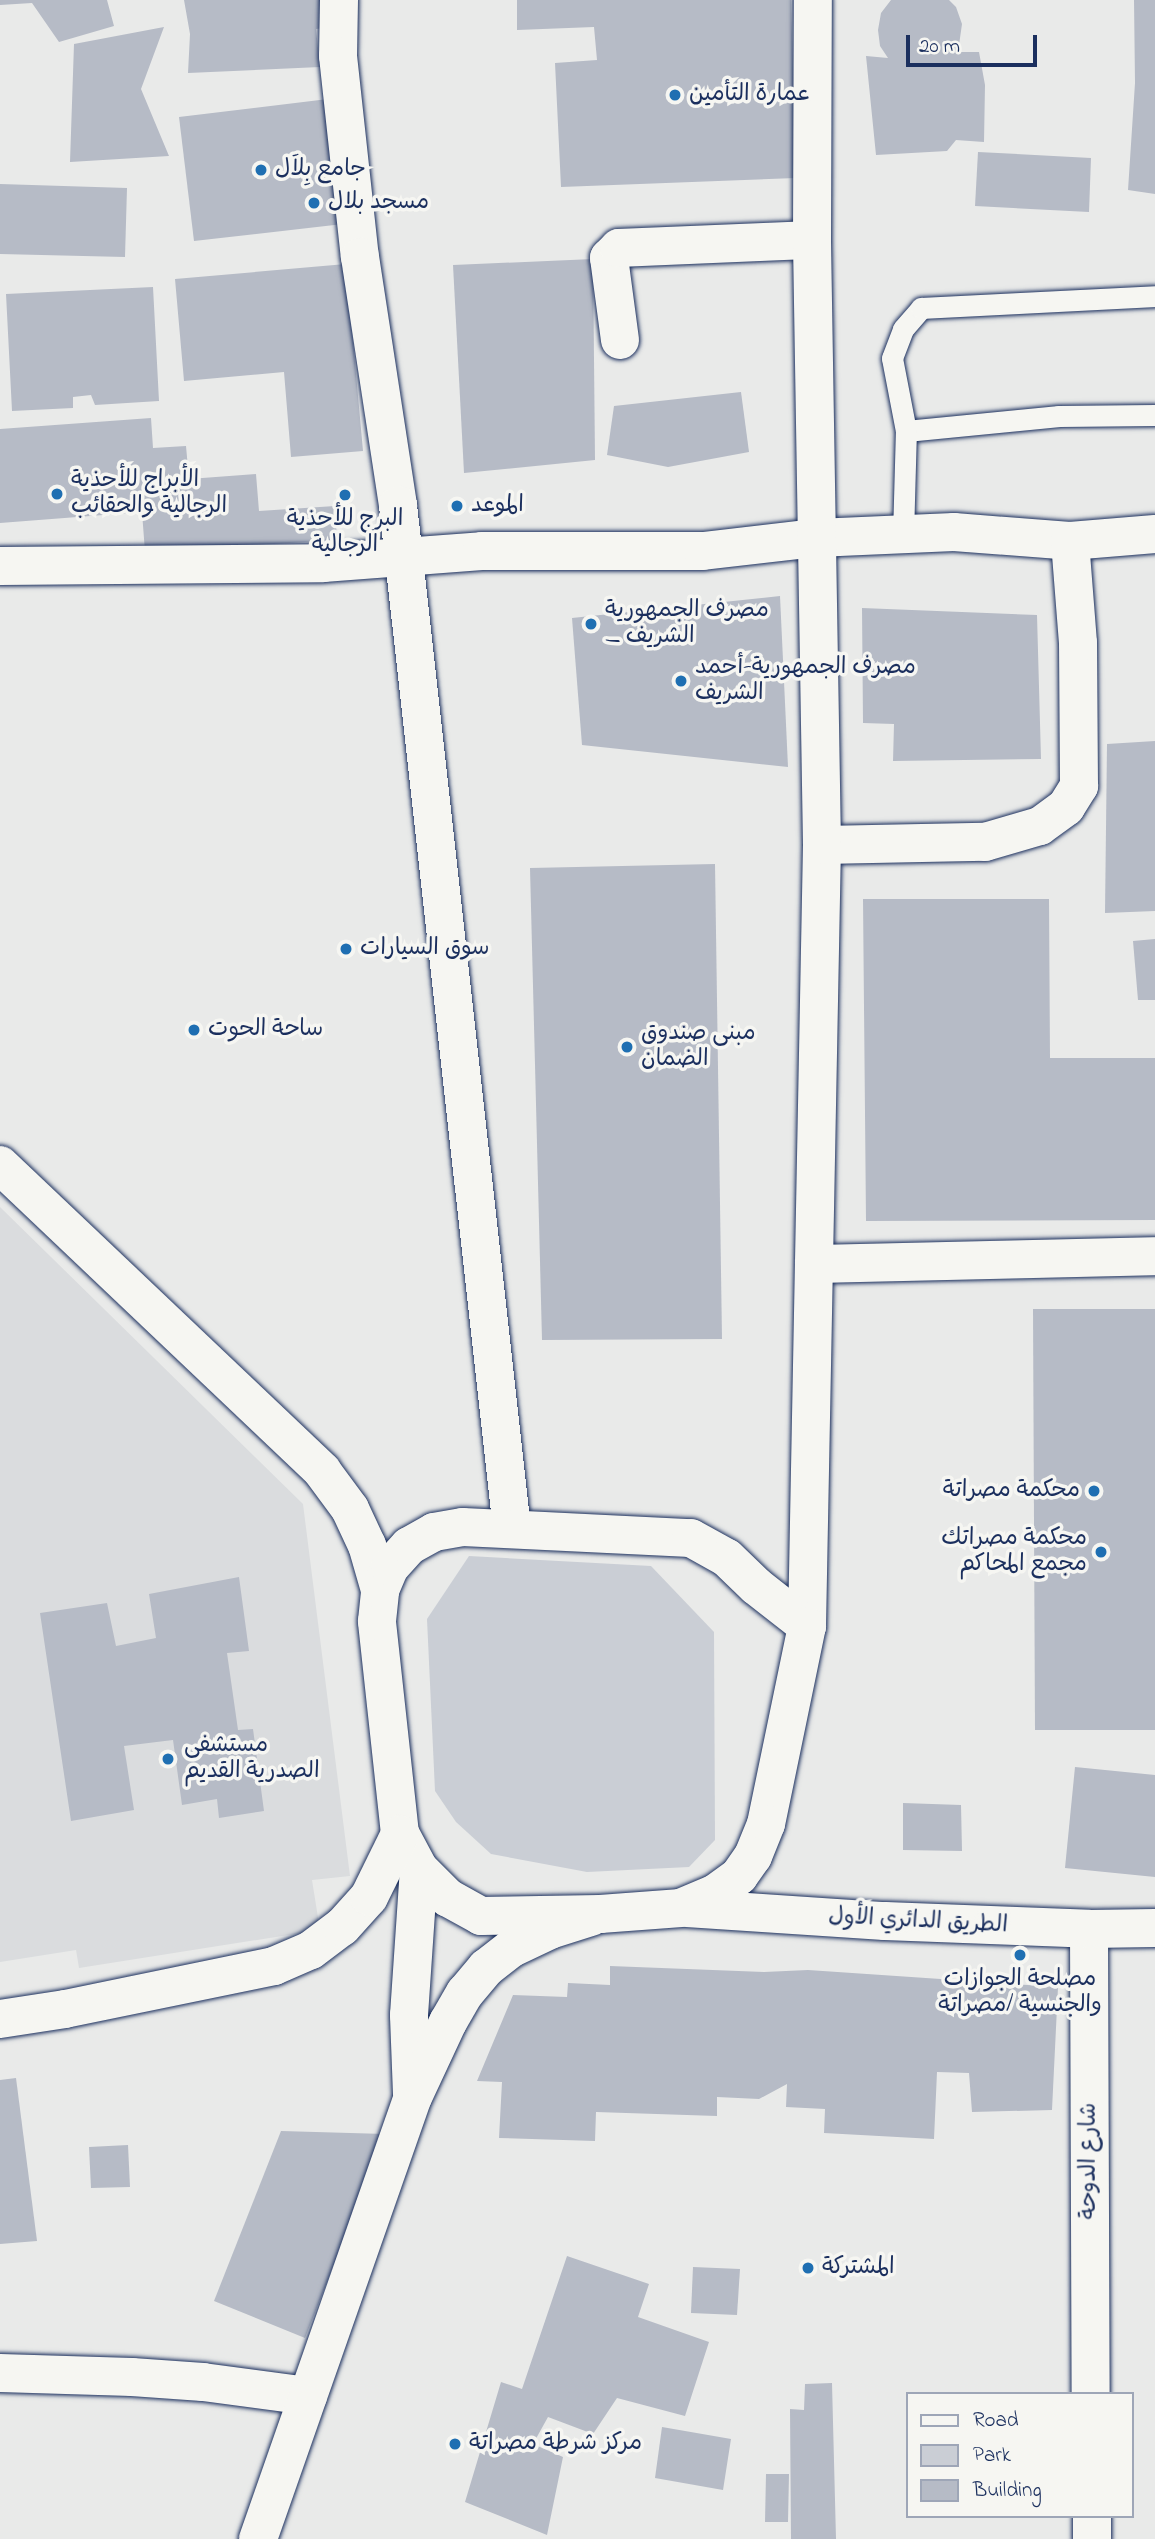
<!DOCTYPE html>
<html>
<head>
<meta charset="utf-8">
<style>
  body { margin:0 }
  #map { position:relative; width:1155px; height:2539px; overflow:hidden; background:#e9eae9; font-family:"Indie Flower","Playpen Sans Arabic",sans-serif }
  div>[style] { position:absolute }
  .built>* { inset:0; background:#dadcde }
  .green>* { inset:0; background:#caced5 }
  .building>* { inset:0; background:#b6bbc6 }
  .roads { filter:drop-shadow(0 0 2px #1b2f5e) drop-shadow(0 0 2px #1b2f5e) }
  .lane>* { height:21px; margin:-10.5px; padding:0 10.5px; transform-origin:10.5px; border-radius:10.5px; background:#f6f6f2 }
  .street>* { height:38px; margin:-19px; padding:0 19px; transform-origin:19px; border-radius:19px; background:#f6f6f2 }
  .secondary>* { height:38px; margin:-19px; padding:0 19px; transform-origin:19px; border-radius:19px; background:#f6f6f2 }
  .primary>* { height:38px; margin:-19px; padding:0 19px; transform-origin:19px; border-radius:19px; background:#f6f6f2 }
  .dots>* { width:19px; height:19px; translate:-50% -50%; box-sizing:border-box; border:4px solid #f6f6f2; border-radius:50% }
  span { translate:-50% -50%; white-space:nowrap; text-align:center; line-height:1.15; -webkit-text-stroke:7px #f6f6f2; paint-order:stroke }
  .poi-label { font-size:23px; color:#1b2f5e }
  .left { translate:0 -50%; text-align:left }
  .right { translate:-100% -50%; text-align:right }
  .street-label { font-size:23px; color:#1b2f5e }
  .legend { position:absolute; left:906px; top:2392px; width:228px; height:126px; box-sizing:border-box; background:#f6f6f2; border:2px solid #9ea6b7; margin:0; padding:9px 12px; list-style:none; font-size:21px; color:#1b2f5e }
  .legend li { display:flex; align-items:center; gap:14px; height:35px }
  .legend b { width:35px; border:2px solid #9ea6b7 }
  .scale { position:absolute; left:906px; top:35px; width:131px; height:32px; box-sizing:border-box; border:4px solid #1b2f5e; border-top:0; padding-left:9px; font-size:21px; line-height:24px; white-space:nowrap; color:#1b2f5e; -webkit-text-stroke:5px #f6f6f2; paint-order:stroke }
</style>
</head>
<body>
<div id="map">
  <div class="built">
    <div style="clip-path:polygon(0 1207px,303px 1504px,350px 1876px,312px 1880px,320px 1930px,79px 1968px,76px 1950px,0 1962px)"></div>
  </div>
  <div class="green">
    <div style="clip-path:polygon(469px 1556px,651px 1566px,714px 1632px,715px 1840px,689px 1867px,587px 1872px,491px 1854px,456px 1822px,435px 1791px,427px 1619px)"></div>
  </div>
  <div class="building">
    <div style="clip-path:polygon(0 0,107px 0,114px 26px,59px 42px,32px 3px,0 5px)"></div>
    <div style="clip-path:polygon(184px 0,329px 0,333px 27px,316px 29px,320px 67px,188px 73px,190px 34px)"></div>
    <div style="clip-path:polygon(517px 0,791px 0,796px 178px,561px 187px,555px 63px,597px 60px,594px 27px,517px 30px)"></div>
    <div style="clip-path:polygon(891px 0,949px 0,956px 7px,962px 24px,958px 52px,979px 52px,985px 85px,984px 142px,956px 140px,947px 151px,876px 155px,866px 56px,888px 58px,880px 46px,878px 30px,881px 13px)"></div>
    <div style="clip-path:polygon(1134px 0,1155px 0,1155px 194px,1128px 190px,1135px 83px)"></div>
    <div style="clip-path:polygon(164px 27px,141px 89px,169px 156px,70px 162px,74px 44px)"></div>
    <div style="clip-path:polygon(328px 99px,343px 224px,194px 241px,179px 117px)"></div>
    <div style="clip-path:polygon(978px 152px,1091px 158px,1089px 212px,975px 206px)"></div>
    <div style="clip-path:polygon(0 184px,127px 188px,125px 257px,0 254px)"></div>
    <div style="clip-path:polygon(593px 259px,595px 460px,464px 473px,453px 265px)"></div>
    <div style="clip-path:polygon(346px 264px,363px 451px,291px 457px,284px 372px,184px 381px,175px 279px)"></div>
    <div style="clip-path:polygon(153px 287px,159px 401px,95px 405px,91px 395px,73px 397px,73px 408px,12px 411px,6px 294px)"></div>
    <div style="clip-path:polygon(741px 392px,749px 452px,668px 467px,607px 455px,614px 406px)"></div>
    <div style="clip-path:polygon(151px 418px,153px 448px,186px 446px,189px 479px,256px 474px,259px 511px,335px 506px,337px 540px,145px 552px,142px 512px,0 523px,0 429px)"></div>
    <div style="clip-path:polygon(780px 596px,788px 767px,582px 745px,572px 618px)"></div>
    <div style="clip-path:polygon(862px 608px,1037px 615px,1041px 759px,893px 761px,894px 724px,863px 723px)"></div>
    <div style="clip-path:polygon(1155px 741px,1155px 911px,1105px 913px,1107px 744px)"></div>
    <div style="clip-path:polygon(715px 864px,722px 1339px,542px 1340px,530px 868px)"></div>
    <div style="clip-path:polygon(863px 899px,1049px 899px,1050px 1058px,1155px 1058px,1155px 1220px,866px 1221px)"></div>
    <div style="clip-path:polygon(1155px 939px,1155px 1000px,1138px 1000px,1133px 941px)"></div>
    <div style="clip-path:polygon(1033px 1309px,1155px 1309px,1155px 1730px,1035px 1730px)"></div>
    <div style="clip-path:polygon(239px 1577px,249px 1651px,227px 1653px,238px 1730px,253px 1729px,264px 1811px,219px 1818px,217px 1799px,182px 1805px,173px 1740px,124px 1746px,134px 1810px,71px 1821px,40px 1613px,107px 1603px,116px 1646px,156px 1638px,149px 1594px)"></div>
    <div style="clip-path:polygon(1075px 1767px,1155px 1775px,1155px 1877px,1065px 1868px)"></div>
    <div style="clip-path:polygon(903px 1803px,961px 1805px,962px 1851px,903px 1850px)"></div>
    <div style="clip-path:polygon(610px 1966px,764px 1972px,808px 1970px,1058px 1987px,1052px 2110px,972px 2112px,969px 2073px,937px 2072px,934px 2139px,824px 2133px,825px 2109px,786px 2107px,787px 2084px,759px 2099px,717px 2097px,717px 2116px,596px 2112px,595px 2141px,499px 2138px,502px 2082px,477px 2081px,513px 1995px,567px 1997px,568px 1983px,610px 1985px)"></div>
    <div style="clip-path:polygon(16px 2078px,37px 2241px,0 2244px,0 2080px)"></div>
    <div style="clip-path:polygon(281px 2131px,385px 2134px,305px 2338px,214px 2301px)"></div>
    <div style="clip-path:polygon(128px 2145px,130px 2187px,91px 2188px,89px 2147px)"></div>
    <div style="clip-path:polygon(567px 2256px,649px 2284px,638px 2317px,709px 2342px,685px 2416px,617px 2398px,593px 2434px,548px 2417px,533px 2444px,563px 2457px,547px 2535px,465px 2502px,501px 2382px,522px 2389px)"></div>
    <div style="clip-path:polygon(693px 2267px,740px 2269px,737px 2315px,691px 2313px)"></div>
    <div style="clip-path:polygon(832px 2383px,836px 2539px,791px 2539px,790px 2409px,804px 2410px,805px 2384px)"></div>
    <div style="clip-path:polygon(662px 2427px,731px 2439px,723px 2490px,655px 2478px)"></div>
    <div style="clip-path:polygon(766px 2474px,789px 2474px,788px 2522px,765px 2522px)"></div>
  </div>
  <div class="roads">
    <div class="lane">
      <div style="left:906px;top:431px;width:154px;rotate:-5.6deg"></div>
      <div style="left:1059px;top:416px;width:96px;rotate:-0.6deg"></div>
      <div style="left:903px;top:536px;width:105px;rotate:-88.4deg"></div>
      <div style="left:906px;top:431px;width:74px;rotate:-100.9deg"></div>
      <div style="left:892px;top:358px;width:31px;rotate:-69deg"></div>
      <div style="left:903px;top:329px;width:28px;rotate:-49deg"></div>
      <div style="left:921px;top:308px;width:234px;rotate:-2.9deg"></div>
    </div>
    <div class="street">
      <div style="left:620px;top:340px;width:83px;rotate:-97.6deg"></div>
      <div style="left:609px;top:258px;width:14px;rotate:-45deg"></div>
      <div style="left:619px;top:248px;width:193px;rotate:-2.4deg"></div>
      <div style="left:0;top:566px;width:323px;rotate:-0.5deg"></div>
      <div style="left:323px;top:563px;width:159px;rotate:-4.3deg"></div>
      <div style="left:482px;top:551px;width:221px"></div>
      <div style="left:703px;top:551px;width:114px;rotate:-6.6deg"></div>
      <div style="left:816px;top:538px;width:138px;rotate:-2.5deg"></div>
      <div style="left:954px;top:532px;width:116px;rotate:4.4deg"></div>
      <div style="left:1070px;top:541px;width:85px;rotate:-4.7deg"></div>
      <div style="left:822px;top:845px;width:163px;rotate:-1.1deg"></div>
      <div style="left:985px;top:842px;width:57px;rotate:-16.2deg"></div>
      <div style="left:1040px;top:826px;width:32px;rotate:-36deg"></div>
      <div style="left:1066px;top:807px;width:25px;rotate:-58deg"></div>
      <div style="left:1079px;top:786px;width:143px;rotate:-90.4deg"></div>
      <div style="left:1078px;top:643px;width:102px;rotate:-94.5deg"></div>
      <div style="left:0;top:1165px;width:444px;rotate:43.5deg"></div>
      <div style="left:322px;top:1471px;width:47px;rotate:53.6deg"></div>
      <div style="left:350px;top:1509px;width:40px;rotate:65deg"></div>
      <div style="left:367px;top:1545px;width:47px;rotate:73.9deg"></div>
      <div style="left:814px;top:1264px;width:341px;rotate:-1.3deg"></div>
      <div style="left:1089px;top:1929px;width:465px;rotate:89.8deg"></div>
      <div style="left:0;top:2373px;width:132px;rotate:1.7deg"></div>
      <div style="left:132px;top:2377px;width:71px;rotate:4deg"></div>
      <div style="left:203px;top:2382px;width:106px;rotate:7.6deg"></div>
      <div style="left:1092px;top:2516px;width:23px;rotate:90deg"></div>
    </div>
    <div class="secondary">
      <div style="left:339px;top:0;width:56px;rotate:91deg"></div>
      <div style="left:338px;top:56px;width:202px;rotate:83.8deg"></div>
      <div style="left:360px;top:257px;width:251px;rotate:81.3deg"></div>
      <div style="left:398px;top:505px;width:1030px;rotate:83.65deg"></div>
      <div style="left:807px;top:1626px;width:781px;rotate:-88.9deg"></div>
      <div style="left:822px;top:845px;width:605px;rotate:-90.95deg"></div>
      <div style="left:812px;top:240px;width:240px;rotate:-89.8deg"></div>
      <div style="left:412px;top:2094px;width:79px;rotate:-92.2deg"></div>
      <div style="left:409px;top:2015px;width:146px;rotate:-86.1deg"></div>
      <div style="left:258px;top:2539px;width:468px;rotate:-70.7deg"></div>
      <div style="left:413px;top:2097px;width:83px;rotate:-65deg"></div>
      <div style="left:448px;top:2022px;width:34px;rotate:-60deg"></div>
      <div style="left:465px;top:1993px;width:33px;rotate:-50deg"></div>
      <div style="left:486px;top:1968px;width:33px;rotate:-38deg"></div>
      <div style="left:512px;top:1948px;width:42px;rotate:-25.3deg"></div>
      <div style="left:550px;top:1930px;width:43px;rotate:-17.6deg"></div>
    </div>
    <div class="primary">
      <div style="left:463px;top:1527px;width:228px;rotate:2.8deg"></div>
      <div style="left:691px;top:1538px;width:41px;rotate:29.1deg"></div>
      <div style="left:727px;top:1558px;width:40px;rotate:44deg"></div>
      <div style="left:756px;top:1586px;width:65px;rotate:38.1deg"></div>
      <div style="left:807px;top:1626px;width:202px;rotate:101.7deg"></div>
      <div style="left:766px;top:1824px;width:35px;rotate:112deg"></div>
      <div style="left:753px;top:1856px;width:24px;rotate:125deg"></div>
      <div style="left:739px;top:1876px;width:29px;rotate:144deg"></div>
      <div style="left:716px;top:1893px;width:38px;rotate:157deg"></div>
      <div style="left:681px;top:1908px;width:81px;rotate:175.8deg"></div>
      <div style="left:600px;top:1914px;width:119px;rotate:179deg"></div>
      <div style="left:481px;top:1916px;width:38px;rotate:-151deg"></div>
      <div style="left:448px;top:1898px;width:41px;rotate:-135deg"></div>
      <div style="left:419px;top:1869px;width:40px;rotate:-118deg"></div>
      <div style="left:400px;top:1834px;width:214px;rotate:-96.2deg"></div>
      <div style="left:377px;top:1621px;width:31px;rotate:-84deg"></div>
      <div style="left:380px;top:1590px;width:25px;rotate:-67deg"></div>
      <div style="left:390px;top:1567px;width:28px;rotate:-48deg"></div>
      <div style="left:409px;top:1546px;width:29px;rotate:-29deg"></div>
      <div style="left:434px;top:1532px;width:29px;rotate:-10deg"></div>
      <div style="left:687px;top:1908px;width:198px;rotate:3.8deg"></div>
      <div style="left:885px;top:1921px;width:204px;rotate:2.2deg"></div>
      <div style="left:1089px;top:1929px;width:66px;rotate:-0.9deg"></div>
      <div style="left:0;top:2019px;width:66px;rotate:-8.7deg"></div>
      <div style="left:65px;top:2009px;width:213px;rotate:-11.6deg"></div>
      <div style="left:274px;top:1966px;width:40px;rotate:-23.4deg"></div>
      <div style="left:311px;top:1950px;width:39px;rotate:-37deg"></div>
      <div style="left:342px;top:1927px;width:40px;rotate:-48deg"></div>
      <div style="left:369px;top:1897px;width:70px;rotate:-63.8deg"></div>
    </div>
  </div>
  <div class="dots">
    <div style="left:675px;top:95px;background:#1f6fb2"></div>
    <div style="left:261px;top:170px;background:#1f6fb2"></div>
    <div style="left:314px;top:203px;background:#1f6fb2"></div>
    <div style="left:57px;top:494px;background:#1f6fb2"></div>
    <div style="left:345px;top:495px;background:#1f6fb2"></div>
    <div style="left:457px;top:506px;background:#1f6fb2"></div>
    <div style="left:591px;top:624px;background:#1f6fb2"></div>
    <div style="left:681px;top:681px;background:#1f6fb2"></div>
    <div style="left:346px;top:949px;background:#1f6fb2"></div>
    <div style="left:194px;top:1030px;background:#1f6fb2"></div>
    <div style="left:627px;top:1047px;background:#1f6fb2"></div>
    <div style="left:1094px;top:1491px;background:#1f6fb2"></div>
    <div style="left:1101px;top:1552px;background:#1f6fb2"></div>
    <div style="left:168px;top:1759px;background:#1f6fb2"></div>
    <div style="left:1020px;top:1955px;background:#1f6fb2"></div>
    <div style="left:808px;top:2268px;background:#1f6fb2"></div>
    <div style="left:455px;top:2444px;background:#1f6fb2"></div>
  </div>
  <div class="poi-label">
    <span class="left" style="left:689px;top:95px">عمارة التأمين</span>
    <span class="left" style="left:275px;top:170px">جامع بِلاَل</span>
    <span class="left" style="left:328px;top:203px">مسجد بلال</span>
    <span class="left" style="left:71px;top:494px">الأبراج للأحذية<br>الرجالية والحقائب</span>
    <span class="left" style="left:471px;top:506px">الموعد</span>
    <span style="left:345px;top:533px">البرج للأحذية<br>الرجالية</span>
    <span class="left" style="left:605px;top:624px">مصرف الجمهورية<br>_ الشريف</span>
    <span class="left" style="left:695px;top:681px">مصرف الجمهورية-أحمد<br>الشريف</span>
    <span class="left" style="left:360px;top:949px">سوق السيارات</span>
    <span class="left" style="left:208px;top:1030px">ساحة الحوت</span>
    <span class="left" style="left:641px;top:1047px">مبنى صندوق<br>الضمان</span>
    <span class="right" style="left:1080px;top:1491px">محكمة مصراتة</span>
    <span class="right" style="left:1087px;top:1552px">محكمة مصراتك<br>مجمع المحاكم</span>
    <span class="left" style="left:184px;top:1759px">مستشفى<br>الصدرية القديم</span>
    <span style="left:1020px;top:1993px">مصلحة الجوازات<br>والجنسية /مصراتة</span>
    <span class="left" style="left:822px;top:2268px">المشتركة</span>
    <span class="left" style="left:469px;top:2444px">مركز شرطة مصراتة</span>
  </div>
  <div class="street-label">
    <span style="left:918px;top:1922px;rotate:3deg">الطريق الدائري الأول</span>
    <span style="left:1090px;top:2161px;rotate:-90deg">شارع الدوحة</span>
  </div>
  <ul class="legend">
  <li><b style="height:9px;background:#f6f6f2"></b>Road</li>
  <li><b style="height:19px;background:#caced5"></b>Park</li>
  <li><b style="height:19px;background:#b6bbc6"></b>Building</li>
  </ul>
  <div class="scale">20 m</div>
</div>
</body>
</html>
